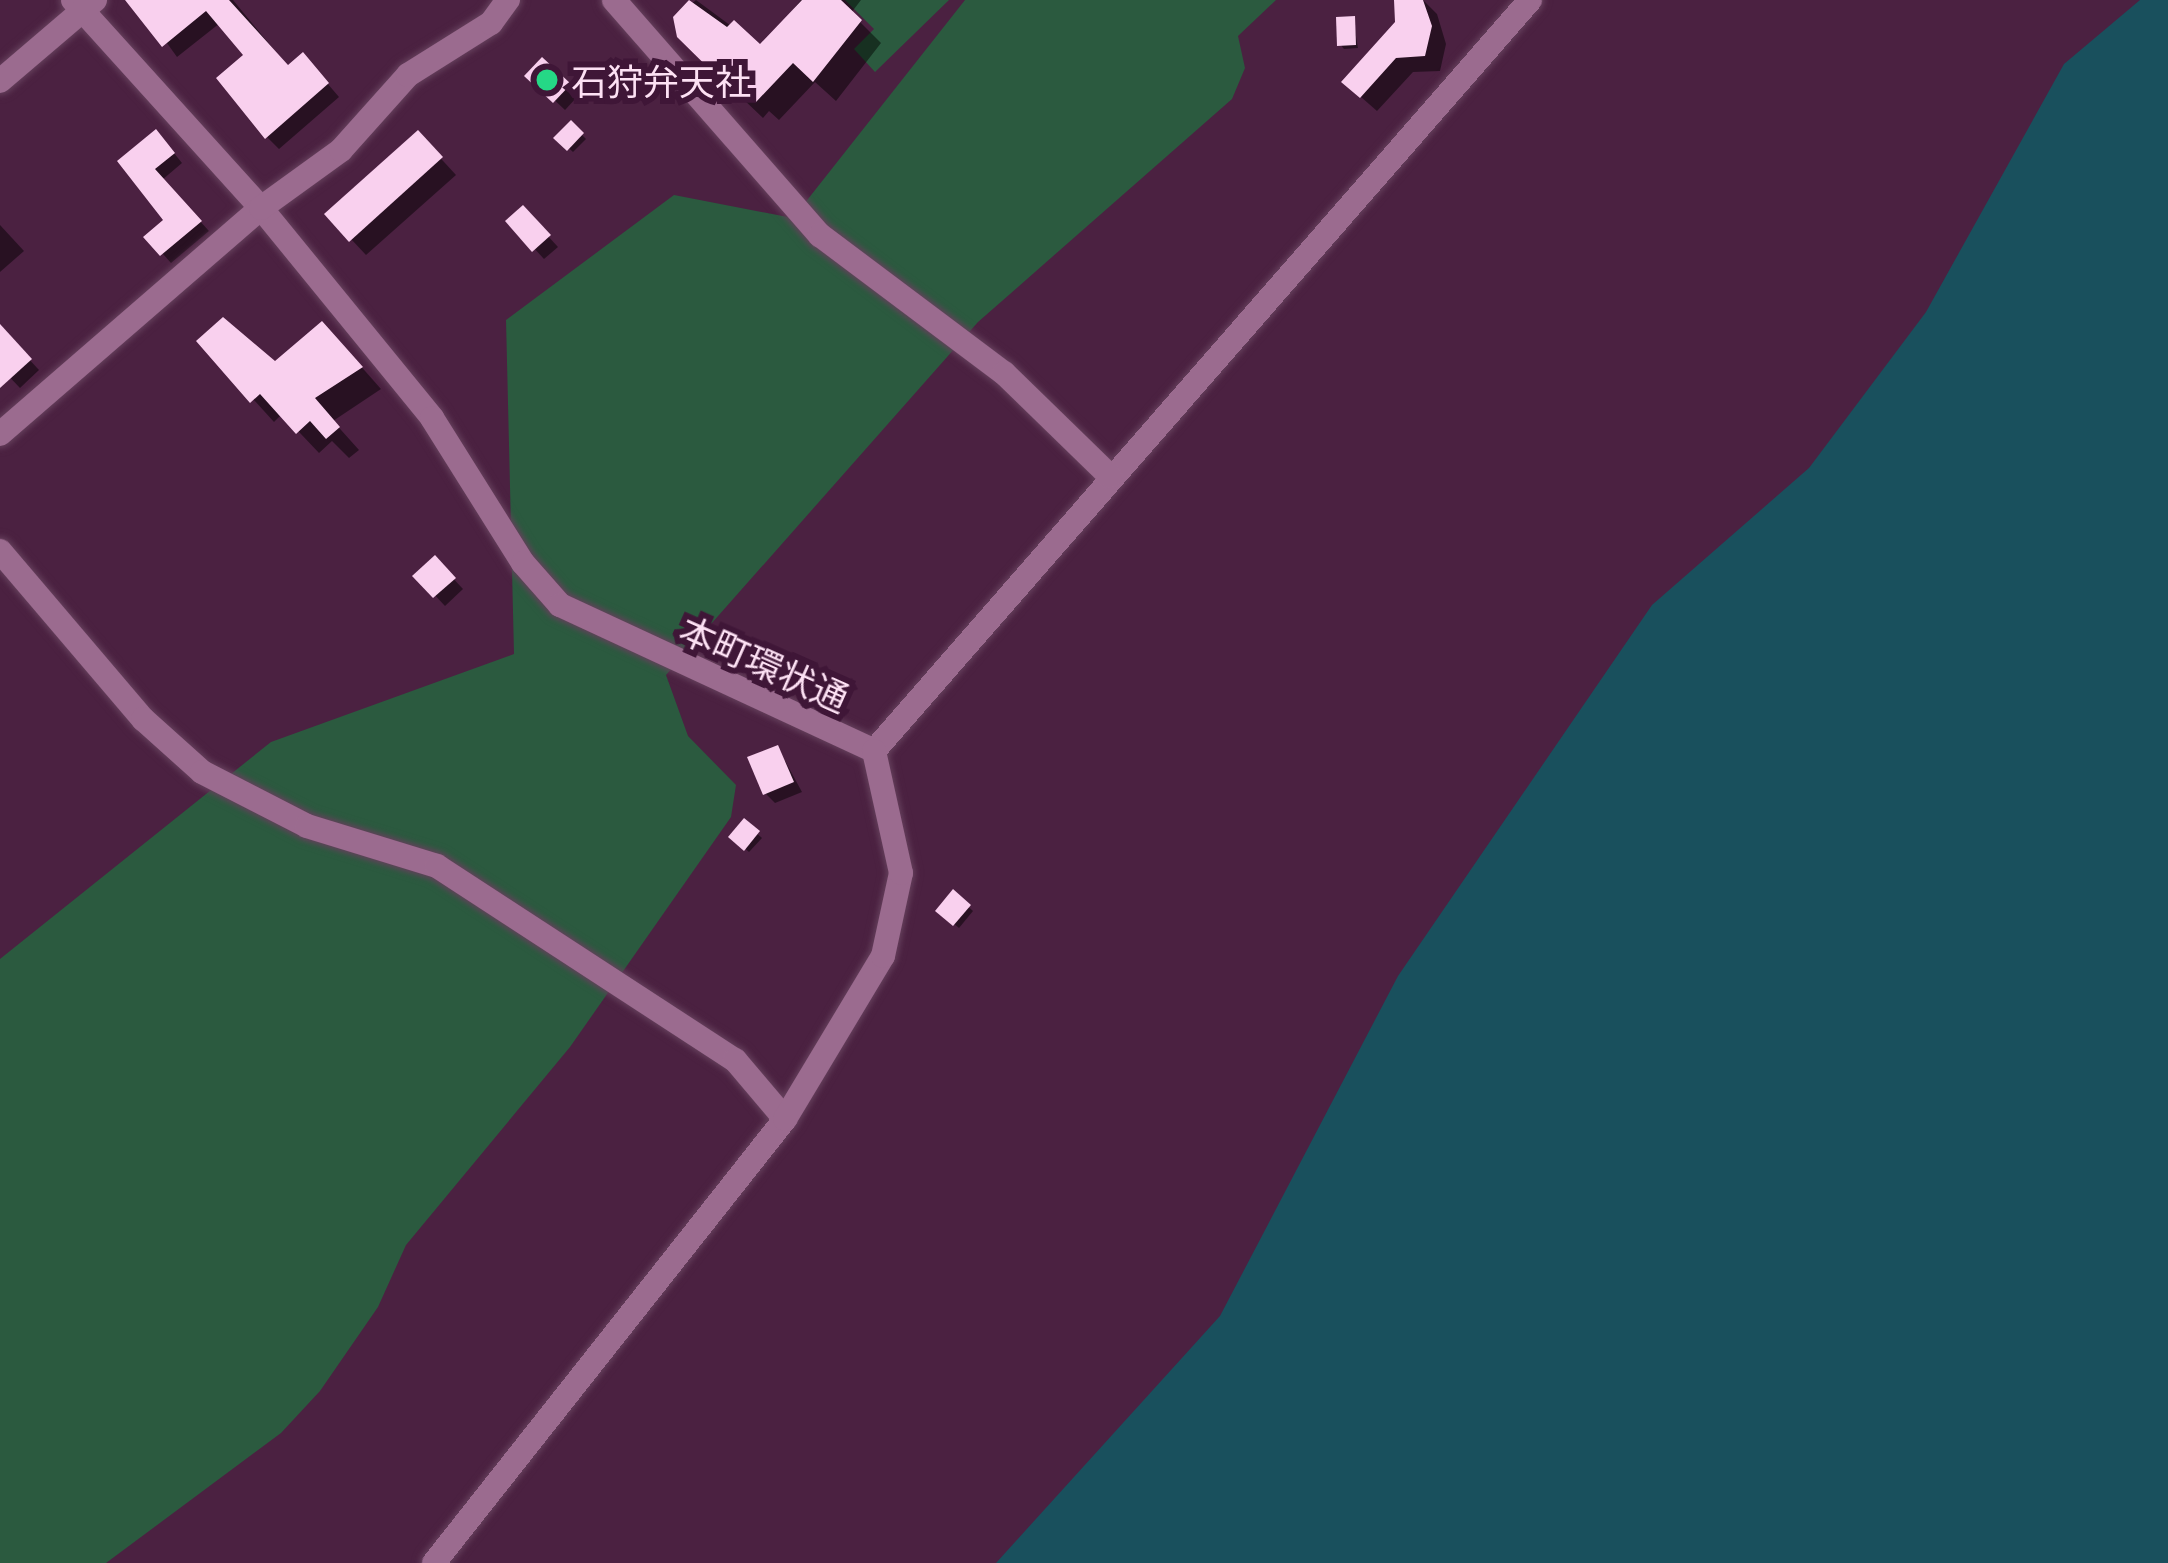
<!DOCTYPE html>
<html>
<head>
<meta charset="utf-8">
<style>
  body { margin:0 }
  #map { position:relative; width:2168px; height:1563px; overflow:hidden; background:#4b2141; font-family:Literata,"Noto Sans JP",serif }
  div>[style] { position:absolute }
  .green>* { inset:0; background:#2b5a3f }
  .water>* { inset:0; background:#19505d }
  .shadow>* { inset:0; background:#0007 }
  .building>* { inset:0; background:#f9d0ee }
  .roads { filter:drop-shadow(0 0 3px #65405c) drop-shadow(0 0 3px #65405c) }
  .street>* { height:24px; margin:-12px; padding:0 12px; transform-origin:12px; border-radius:12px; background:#9b6b8f }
  .dots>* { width:33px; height:33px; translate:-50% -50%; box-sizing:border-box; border:6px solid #3f1637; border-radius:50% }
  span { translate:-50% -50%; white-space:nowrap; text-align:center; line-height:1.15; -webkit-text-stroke:12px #3f1637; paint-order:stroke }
  .poi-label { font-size:36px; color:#fde1f4 }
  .left { translate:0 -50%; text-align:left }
  .street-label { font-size:36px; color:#fde1f4 }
</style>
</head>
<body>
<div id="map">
  <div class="green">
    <div style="clip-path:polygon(845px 0,949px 0,875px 72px,854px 49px,874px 29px)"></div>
    <div style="clip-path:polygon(965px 0,1276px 0,1238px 36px,1245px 68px,1232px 99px,978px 322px,666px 675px,688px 736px,736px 785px,731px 817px,570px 1047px,406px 1245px,378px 1307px,320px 1391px,281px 1433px,106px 1563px,0 1563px,0 959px,271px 742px,514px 654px,506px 320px,674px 195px,793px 218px)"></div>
  </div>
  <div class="water">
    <div style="clip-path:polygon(2140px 0,2168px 0,2168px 1563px,996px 1563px,1220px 1316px,1398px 976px,1652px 605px,1809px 468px,1926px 312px,2064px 64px)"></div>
  </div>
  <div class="shadow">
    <div style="clip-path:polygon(136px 0,233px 0,289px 68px,315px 69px,339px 97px,279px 149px,267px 137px,248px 55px,220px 23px,177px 57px)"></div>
    <div style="clip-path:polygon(696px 0,761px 48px,801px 0,861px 0,851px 13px,881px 43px,836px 101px,815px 82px,779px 120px,769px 111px,763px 118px,720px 77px,676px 18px)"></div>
    <div style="clip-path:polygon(1397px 0,1423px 0,1437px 14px,1446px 44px,1440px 71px,1413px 72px,1377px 111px,1361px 97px,1398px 23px)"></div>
    <div style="clip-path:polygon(1353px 19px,1358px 48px,1344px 49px,1340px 44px)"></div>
    <div style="clip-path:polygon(542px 62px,578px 96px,565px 110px,529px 76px)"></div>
    <div style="clip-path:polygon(571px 124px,586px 139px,573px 152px,558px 138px)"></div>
    <div style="clip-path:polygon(165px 142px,182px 163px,162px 180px,209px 231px,171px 263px,148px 237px,168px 220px,121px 161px)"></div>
    <div style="clip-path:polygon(433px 150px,456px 175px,366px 255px,351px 239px)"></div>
    <div style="clip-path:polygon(523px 209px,558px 247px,544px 259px,509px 221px)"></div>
    <div style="clip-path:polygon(0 225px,24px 251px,0 272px)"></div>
    <div style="clip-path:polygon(0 328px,39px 370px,20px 388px,0 367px)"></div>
    <div style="clip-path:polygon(200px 341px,275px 365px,343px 346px,381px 389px,333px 421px,359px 450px,349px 458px,332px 441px,319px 453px,282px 414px,274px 422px)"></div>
    <div style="clip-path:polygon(435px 559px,463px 589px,445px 606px,417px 576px)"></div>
    <div style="clip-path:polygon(778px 748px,802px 792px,775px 803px,765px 793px)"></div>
    <div style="clip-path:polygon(744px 822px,762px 838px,749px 852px,732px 837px)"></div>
    <div style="clip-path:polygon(954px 894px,973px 911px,959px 928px,939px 911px)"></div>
  </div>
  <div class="building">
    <div style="clip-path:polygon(125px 0,229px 0,288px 65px,303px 52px,329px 83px,265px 139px,216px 78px,243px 55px,206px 11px,162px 47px)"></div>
    <div style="clip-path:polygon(689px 0,727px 27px,734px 20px,760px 44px,802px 0,841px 0,862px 20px,813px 82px,793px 63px,756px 102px,746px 92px,740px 99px,677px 37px,673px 17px)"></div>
    <div style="clip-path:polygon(1394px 0,1423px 0,1432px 26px,1425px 56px,1396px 58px,1360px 98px,1341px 82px,1395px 22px)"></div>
    <div style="clip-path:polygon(1355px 16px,1356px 45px,1337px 46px,1336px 17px)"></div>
    <div style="clip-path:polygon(542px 57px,571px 84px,553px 103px,524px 76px)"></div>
    <div style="clip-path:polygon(571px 120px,584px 133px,567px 151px,553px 138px)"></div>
    <div style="clip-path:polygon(156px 129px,175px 153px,155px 169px,202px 221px,160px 256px,143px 237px,163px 220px,117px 161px)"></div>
    <div style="clip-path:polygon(418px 130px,443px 157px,349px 242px,324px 214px)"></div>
    <div style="clip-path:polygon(523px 205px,551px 235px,532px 252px,505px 221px)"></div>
    <div style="clip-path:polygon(223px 317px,275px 361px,322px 321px,363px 367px,315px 398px,340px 427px,326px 439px,310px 421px,296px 434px,260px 394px,250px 403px,196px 341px)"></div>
    <div style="clip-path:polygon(0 324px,32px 359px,0 388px)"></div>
    <div style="clip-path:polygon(435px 555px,456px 578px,433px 598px,412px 576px)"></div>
    <div style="clip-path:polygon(778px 745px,794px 782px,763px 795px,747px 757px)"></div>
    <div style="clip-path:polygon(744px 818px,760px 831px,744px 851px,728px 837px)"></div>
    <div style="clip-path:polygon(953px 889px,971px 905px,953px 926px,935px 911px)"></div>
  </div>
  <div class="roads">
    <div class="street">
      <div style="left:73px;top:0;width:280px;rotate:47.9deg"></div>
      <div style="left:261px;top:208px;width:271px;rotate:50.8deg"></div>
      <div style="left:432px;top:418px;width:171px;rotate:57.9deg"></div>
      <div style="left:523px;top:563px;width:56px;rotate:48.6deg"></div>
      <div style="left:560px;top:605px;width:346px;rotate:24.9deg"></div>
      <div style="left:874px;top:751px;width:997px;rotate:-48.86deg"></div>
      <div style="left:614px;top:0;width:313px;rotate:48.8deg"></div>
      <div style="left:820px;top:235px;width:230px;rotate:36.9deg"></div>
      <div style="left:1004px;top:373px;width:148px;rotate:44.2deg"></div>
      <div style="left:0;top:81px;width:125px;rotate:-40.5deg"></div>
      <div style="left:0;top:434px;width:345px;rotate:-40.9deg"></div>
      <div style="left:261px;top:208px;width:99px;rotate:-35.9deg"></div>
      <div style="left:341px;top:150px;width:101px;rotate:-48.2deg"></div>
      <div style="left:408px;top:75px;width:98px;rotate:-32.1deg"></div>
      <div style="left:491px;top:23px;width:29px;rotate:-54deg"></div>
      <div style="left:0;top:551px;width:221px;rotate:49.6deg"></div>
      <div style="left:143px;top:719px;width:79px;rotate:41.9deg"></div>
      <div style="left:202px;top:772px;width:118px;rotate:27.2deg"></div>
      <div style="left:307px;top:826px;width:136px;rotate:17.1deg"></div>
      <div style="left:437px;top:866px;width:356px;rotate:33.1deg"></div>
      <div style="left:735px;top:1060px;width:77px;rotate:49.7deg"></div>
      <div style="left:434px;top:1563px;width:566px;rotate:-51.67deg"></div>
      <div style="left:785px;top:1119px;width:190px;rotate:-59deg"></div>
      <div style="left:883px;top:956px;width:85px;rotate:-77.8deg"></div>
      <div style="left:901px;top:873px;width:125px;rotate:-102.5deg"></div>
    </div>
  </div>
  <div class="dots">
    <div style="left:547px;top:80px;background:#25d886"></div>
  </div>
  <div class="poi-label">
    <span class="left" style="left:571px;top:80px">石狩弁天社</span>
  </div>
  <div class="street-label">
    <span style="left:765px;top:662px;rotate:24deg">本町環状通</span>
  </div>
</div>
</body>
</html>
